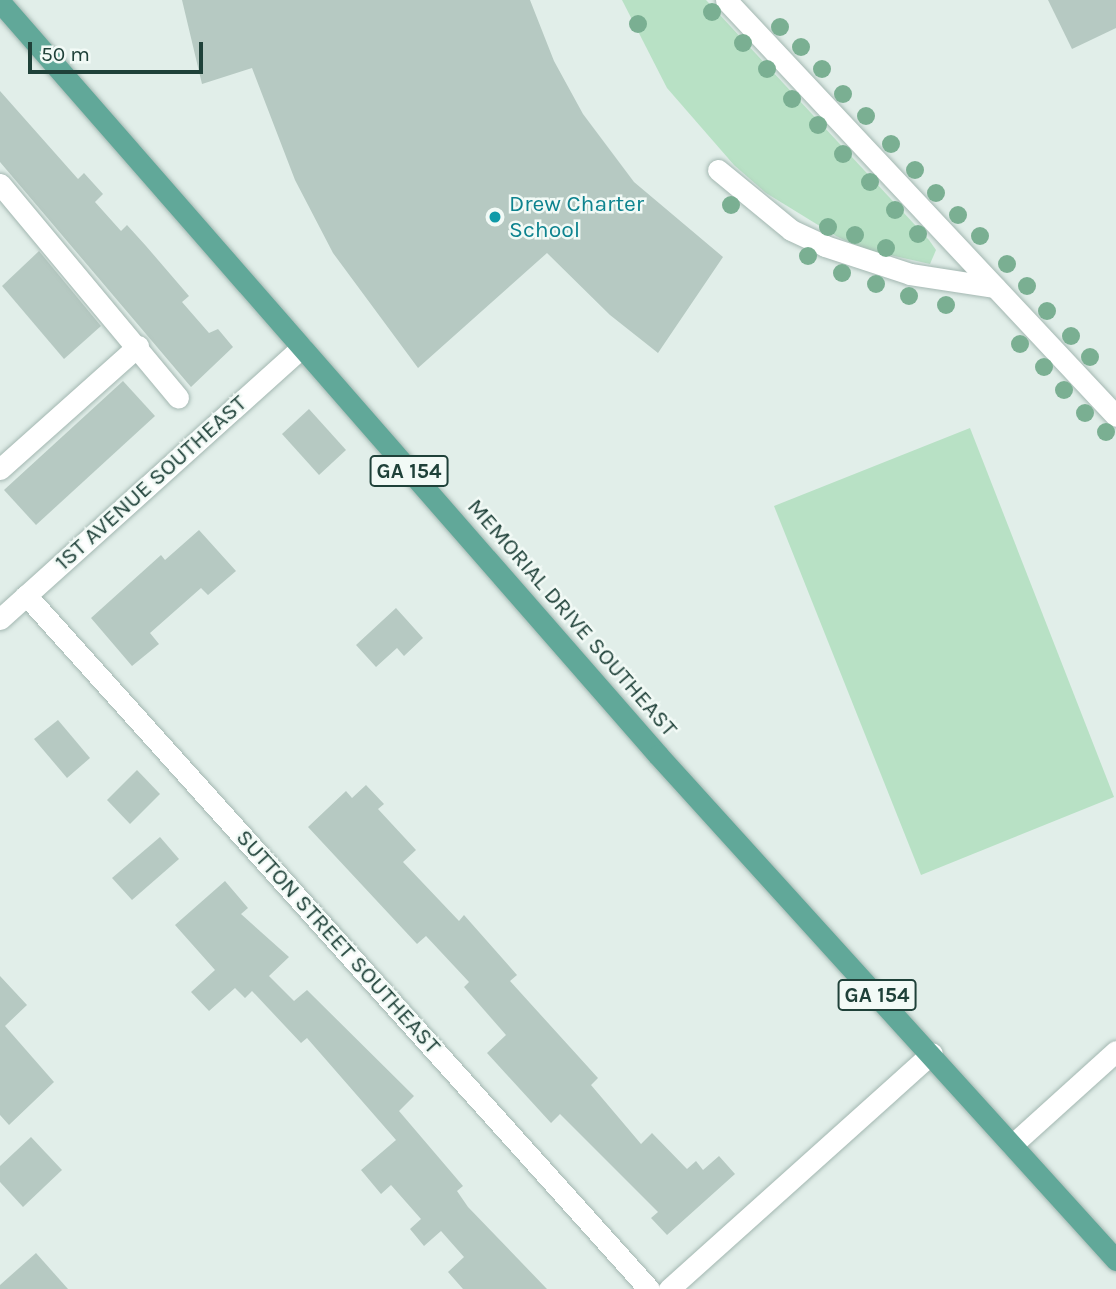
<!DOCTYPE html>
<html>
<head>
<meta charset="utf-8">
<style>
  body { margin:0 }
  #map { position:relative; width:1116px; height:1289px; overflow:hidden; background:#e1eee9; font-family:Karla,sans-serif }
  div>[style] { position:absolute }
  .green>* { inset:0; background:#b8e1c5 }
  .building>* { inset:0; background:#b6c9c2 }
  .roads { filter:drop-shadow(0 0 2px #a3b7b1) drop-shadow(0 0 2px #a3b7b1) }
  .minor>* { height:21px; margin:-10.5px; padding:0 10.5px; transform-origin:10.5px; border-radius:10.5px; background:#fff }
  .major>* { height:21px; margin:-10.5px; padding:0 10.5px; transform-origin:10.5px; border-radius:10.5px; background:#61a899 }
  .trees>* { width:18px; height:18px; margin:-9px; border-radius:50%; background:#7aaf92 }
  .dots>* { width:19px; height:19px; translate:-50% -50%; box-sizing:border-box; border:4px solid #f2faf6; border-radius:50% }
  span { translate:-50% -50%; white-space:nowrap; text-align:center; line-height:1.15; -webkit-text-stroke:5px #f2faf6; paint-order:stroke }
  .shield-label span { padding:2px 5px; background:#f2faf6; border:2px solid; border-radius:5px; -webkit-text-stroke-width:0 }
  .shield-label { font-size:21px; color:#1f4139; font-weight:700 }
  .culture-label { font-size:23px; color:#0d838f }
  .left { translate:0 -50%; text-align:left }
  .street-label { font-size:23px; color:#1f4139 }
  .scale { position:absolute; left:28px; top:42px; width:175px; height:32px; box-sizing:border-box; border:4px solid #1f4139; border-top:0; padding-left:9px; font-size:21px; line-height:24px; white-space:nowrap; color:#1f4139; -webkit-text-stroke:5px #f2faf6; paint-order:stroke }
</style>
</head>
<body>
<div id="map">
  <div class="green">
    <div style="clip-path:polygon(622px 0,706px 0,929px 240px,936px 250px,930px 264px,863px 249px,836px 236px,766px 193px,734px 165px,667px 88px)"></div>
    <div style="clip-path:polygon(970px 428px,1114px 797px,921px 875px,774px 506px)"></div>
  </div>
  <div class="building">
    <div style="clip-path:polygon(182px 0,530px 0,554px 61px,583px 114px,634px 182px,723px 257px,658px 353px,610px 315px,547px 253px,418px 368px,333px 253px,295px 180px,252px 68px,202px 84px)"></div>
    <div style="clip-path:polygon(1048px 0,1116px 0,1116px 28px,1072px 49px)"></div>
    <div style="clip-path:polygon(0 91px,78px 179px,84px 173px,103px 194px,95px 202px,121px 231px,127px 225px,146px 246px,189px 296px,182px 302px,209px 333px,218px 329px,233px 347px,191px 387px,0 162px)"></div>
    <div style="clip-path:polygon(39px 251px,101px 326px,64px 359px,2px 286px)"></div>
    <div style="clip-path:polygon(123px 381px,155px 416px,36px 525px,4px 490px)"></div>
    <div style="clip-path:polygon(309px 409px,346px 450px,319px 475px,282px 434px)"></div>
    <div style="clip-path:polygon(199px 530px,236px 571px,208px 595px,201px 588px,150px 633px,159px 644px,132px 666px,91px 618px,161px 555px,165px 560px)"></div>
    <div style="clip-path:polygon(396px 608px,423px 638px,404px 656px,397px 648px,376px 667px,356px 645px)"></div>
    <div style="clip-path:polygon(58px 720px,90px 758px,67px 778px,34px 739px)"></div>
    <div style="clip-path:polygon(137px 770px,160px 794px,130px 824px,107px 800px)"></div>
    <div style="clip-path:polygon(366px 785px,384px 804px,378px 809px,416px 850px,403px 862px,459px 921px,464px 915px,517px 975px,510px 981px,598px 1078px,591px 1085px,641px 1144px,652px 1133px,687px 1169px,696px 1161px,703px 1170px,719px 1156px,735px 1174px,667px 1235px,651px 1218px,658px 1212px,560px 1114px,551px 1123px,487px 1053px,506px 1035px,464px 987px,469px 982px,426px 936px,417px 944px,308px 827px,346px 791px,352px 798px)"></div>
    <div style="clip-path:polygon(160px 837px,179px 859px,132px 900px,112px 878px)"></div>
    <div style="clip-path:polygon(225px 881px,248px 908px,241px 914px,289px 957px,269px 976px,294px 1001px,307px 990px,414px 1096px,399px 1111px,463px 1186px,457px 1191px,468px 1207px,547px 1289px,463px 1289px,448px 1272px,464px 1257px,441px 1231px,424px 1246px,410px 1229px,421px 1219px,391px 1185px,381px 1194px,361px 1170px,396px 1140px,307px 1038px,301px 1043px,252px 991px,245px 998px,235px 988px,209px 1011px,191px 992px,215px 970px,175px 925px)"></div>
    <div style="clip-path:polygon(0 976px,27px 1005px,5px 1026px,54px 1082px,9px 1125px,0 1115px)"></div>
    <div style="clip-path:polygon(31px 1137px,62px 1170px,23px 1207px,0 1182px,0 1166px)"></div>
    <div style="clip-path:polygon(36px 1253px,68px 1289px,0 1289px,0 1285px)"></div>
  </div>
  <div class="roads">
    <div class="minor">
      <div style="left:726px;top:0;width:570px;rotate:46.85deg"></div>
      <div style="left:718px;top:170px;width:94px;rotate:39.4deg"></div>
      <div style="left:791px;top:230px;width:38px;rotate:25deg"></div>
      <div style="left:825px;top:246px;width:89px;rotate:18.2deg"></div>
      <div style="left:910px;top:274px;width:86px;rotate:8.7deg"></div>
      <div style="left:0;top:184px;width:278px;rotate:50.2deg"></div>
      <div style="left:0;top:469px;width:185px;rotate:-41.7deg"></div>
      <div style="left:26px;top:595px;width:933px;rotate:48.09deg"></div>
      <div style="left:0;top:619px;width:406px;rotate:-42deg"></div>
      <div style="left:1012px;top:1145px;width:140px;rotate:-42.1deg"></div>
      <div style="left:669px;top:1289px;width:353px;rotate:-41.9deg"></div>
    </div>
    <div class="major">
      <div style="left:0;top:2px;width:1000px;rotate:48.85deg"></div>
      <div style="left:658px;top:755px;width:682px;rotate:47.79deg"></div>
    </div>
  </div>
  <div class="trees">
    <div style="left:712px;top:12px"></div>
    <div style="left:638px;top:24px"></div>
    <div style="left:780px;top:27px"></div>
    <div style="left:743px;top:43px"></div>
    <div style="left:801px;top:47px"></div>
    <div style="left:767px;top:69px"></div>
    <div style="left:822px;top:69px"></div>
    <div style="left:843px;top:94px"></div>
    <div style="left:792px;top:99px"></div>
    <div style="left:866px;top:116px"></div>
    <div style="left:818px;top:125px"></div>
    <div style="left:891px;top:144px"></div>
    <div style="left:843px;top:154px"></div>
    <div style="left:915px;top:170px"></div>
    <div style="left:870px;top:182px"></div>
    <div style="left:936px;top:193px"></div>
    <div style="left:731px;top:205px"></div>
    <div style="left:895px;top:210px"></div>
    <div style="left:958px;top:215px"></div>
    <div style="left:828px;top:227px"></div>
    <div style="left:918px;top:234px"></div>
    <div style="left:855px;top:235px"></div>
    <div style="left:980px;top:236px"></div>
    <div style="left:886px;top:248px"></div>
    <div style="left:808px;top:256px"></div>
    <div style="left:1007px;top:264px"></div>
    <div style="left:842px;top:273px"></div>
    <div style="left:876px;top:284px"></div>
    <div style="left:1027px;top:286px"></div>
    <div style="left:909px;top:296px"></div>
    <div style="left:946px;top:305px"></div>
    <div style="left:1047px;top:311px"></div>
    <div style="left:1071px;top:336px"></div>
    <div style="left:1020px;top:344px"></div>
    <div style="left:1090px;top:357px"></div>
    <div style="left:1044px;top:367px"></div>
    <div style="left:1064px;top:390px"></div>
    <div style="left:1085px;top:413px"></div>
    <div style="left:1106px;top:432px"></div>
  </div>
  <div class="dots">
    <div style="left:495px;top:217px;background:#0f9aa8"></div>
  </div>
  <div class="shield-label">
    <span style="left:409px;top:471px">GA 154</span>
    <span style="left:877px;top:995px">GA 154</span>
  </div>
  <div class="culture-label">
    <span class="left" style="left:509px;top:217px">Drew Charter<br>School</span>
  </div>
  <div class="street-label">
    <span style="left:151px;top:483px;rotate:-42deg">1ST AVENUE SOUTHEAST</span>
    <span style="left:572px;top:618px;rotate:49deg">MEMORIAL DRIVE SOUTHEAST</span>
    <span style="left:338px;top:942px;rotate:48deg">SUTTON STREET SOUTHEAST</span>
  </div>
  <div class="scale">50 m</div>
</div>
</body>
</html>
